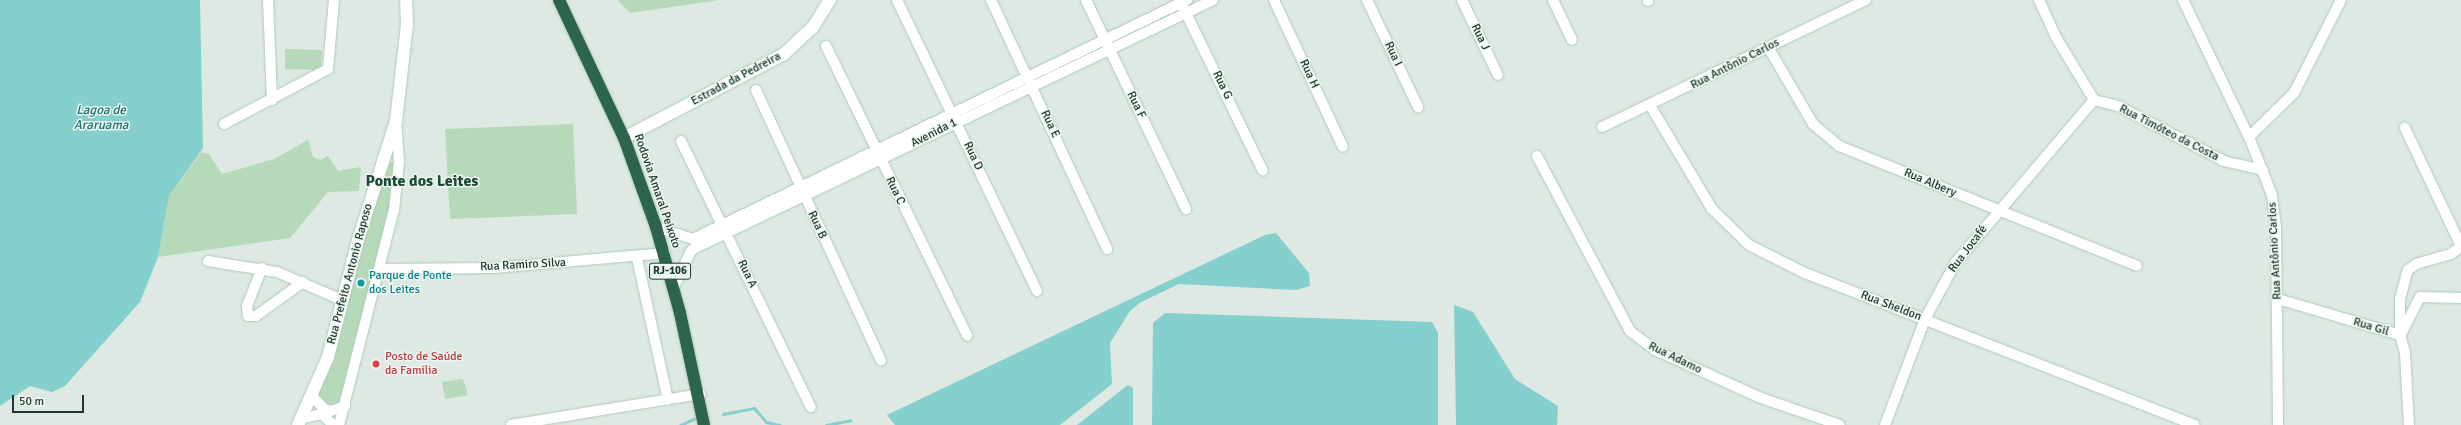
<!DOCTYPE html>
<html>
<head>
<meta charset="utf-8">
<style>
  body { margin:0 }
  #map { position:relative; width:2461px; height:425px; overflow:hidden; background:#dde9e2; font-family:Signika,sans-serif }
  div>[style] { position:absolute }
  .green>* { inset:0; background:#b6dab9 }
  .water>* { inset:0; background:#85cfcd }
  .stream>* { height:3px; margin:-1.5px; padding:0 1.5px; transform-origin:1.5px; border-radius:1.5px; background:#85cfcd }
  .roads { filter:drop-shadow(0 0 1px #b1c9bc) drop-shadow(0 0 1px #b1c9bc) }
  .street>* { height:10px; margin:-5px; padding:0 5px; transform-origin:5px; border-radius:5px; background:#fff }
  .secondary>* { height:12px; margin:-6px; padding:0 6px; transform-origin:6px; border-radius:6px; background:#fff }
  .highway>* { height:12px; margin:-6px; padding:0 6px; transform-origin:6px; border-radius:6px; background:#2c644e }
  .dots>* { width:11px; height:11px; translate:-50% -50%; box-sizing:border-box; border:2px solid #edf6f0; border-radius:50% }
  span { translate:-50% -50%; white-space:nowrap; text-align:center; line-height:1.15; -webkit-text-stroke:3px #edf6f0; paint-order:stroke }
  .shield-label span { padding:1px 3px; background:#edf6f0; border:1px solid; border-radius:3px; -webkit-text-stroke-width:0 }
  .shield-label { font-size:11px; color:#1f382d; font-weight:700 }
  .street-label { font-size:12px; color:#1f382d }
  .culture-label { font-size:12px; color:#0d838f }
  .left { translate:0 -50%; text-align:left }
  .health-label { font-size:12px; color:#be3a42 }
  .water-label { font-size:13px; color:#1b7271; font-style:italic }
  .district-label { font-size:16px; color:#1c4936; font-weight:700 }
  .scale { position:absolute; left:12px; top:395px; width:72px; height:18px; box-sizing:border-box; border:2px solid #1f382d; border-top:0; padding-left:5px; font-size:12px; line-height:14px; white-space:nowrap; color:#1f382d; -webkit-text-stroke:3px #edf6f0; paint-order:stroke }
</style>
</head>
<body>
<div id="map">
  <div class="green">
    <div style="clip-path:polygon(618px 0,720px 0,630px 13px)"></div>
    <div style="clip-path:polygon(285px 49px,322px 50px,321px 70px,285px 69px)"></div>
    <div style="clip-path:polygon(573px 124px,577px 214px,450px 219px,445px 129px)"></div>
    <div style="clip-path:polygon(308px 140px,313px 157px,321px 160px,328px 156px,338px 171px,361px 167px,359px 191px,328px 192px,290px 238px,158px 257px,169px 196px,201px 152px,209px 154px,222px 174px,274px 159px)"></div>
    <div style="clip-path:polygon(386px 161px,394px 163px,390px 209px,341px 403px,332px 407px,317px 395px)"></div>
    <div style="clip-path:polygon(463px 379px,468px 395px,445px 399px,442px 382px)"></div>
  </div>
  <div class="water">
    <div style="clip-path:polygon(0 0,200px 0,203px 148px,169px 196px,158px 257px,140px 302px,65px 386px,52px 392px,30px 386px,0 406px)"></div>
    <div style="clip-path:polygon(1276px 233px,1309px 273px,1310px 286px,1296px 290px,1179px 284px,1141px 302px,1130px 311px,1110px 343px,1112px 384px,1060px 425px,895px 425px,887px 415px,1265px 235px)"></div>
    <div style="clip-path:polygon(1454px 305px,1473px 312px,1515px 379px,1558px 406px,1557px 425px,1456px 425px)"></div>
    <div style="clip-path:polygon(1165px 313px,1432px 322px,1438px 333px,1438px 425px,1152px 425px,1153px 323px)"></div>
    <div style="clip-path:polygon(1128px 385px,1133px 388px,1133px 425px,1077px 425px)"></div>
  </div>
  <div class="stream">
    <div style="left:723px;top:414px;width:32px;rotate:-11deg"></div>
    <div style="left:754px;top:408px;width:18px;rotate:49deg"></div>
    <div style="left:766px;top:422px;width:14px;rotate:12deg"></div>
    <div style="left:680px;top:425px;width:17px;rotate:-24deg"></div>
    <div style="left:826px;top:425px;width:25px;rotate:-11deg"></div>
  </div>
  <div class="roads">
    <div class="street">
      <div style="left:268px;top:0;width:100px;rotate:87.7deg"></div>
      <div style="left:897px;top:0;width:323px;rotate:64.3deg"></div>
      <div style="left:991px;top:0;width:275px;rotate:65deg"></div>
      <div style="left:1086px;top:0;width:232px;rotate:64.4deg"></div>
      <div style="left:1274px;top:0;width:162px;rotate:64.9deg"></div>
      <div style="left:1367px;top:0;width:119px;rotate:64.5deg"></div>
      <div style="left:1462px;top:0;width:83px;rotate:64.4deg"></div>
      <div style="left:1553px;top:0;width:44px;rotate:64.6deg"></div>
      <div style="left:1648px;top:0;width:1px;rotate:90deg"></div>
      <div style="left:2039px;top:0;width:41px;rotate:65.3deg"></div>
      <div style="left:2056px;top:37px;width:74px;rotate:58.9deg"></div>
      <div style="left:2094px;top:100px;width:25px;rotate:14deg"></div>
      <div style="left:2118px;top:106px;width:119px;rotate:27.4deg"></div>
      <div style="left:2224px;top:161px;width:40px;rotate:13deg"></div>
      <div style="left:2183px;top:0;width:152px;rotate:64.3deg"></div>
      <div style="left:2249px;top:137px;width:62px;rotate:68.4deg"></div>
      <div style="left:2272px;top:195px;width:34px;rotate:83deg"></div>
      <div style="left:2276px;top:229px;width:196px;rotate:89.4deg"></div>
      <div style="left:1183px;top:7px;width:182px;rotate:64deg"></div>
      <div style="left:826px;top:46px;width:322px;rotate:64deg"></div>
      <div style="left:1768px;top:47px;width:89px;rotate:59.7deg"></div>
      <div style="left:1813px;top:124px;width:34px;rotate:40deg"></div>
      <div style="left:1839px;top:146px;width:321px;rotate:21.9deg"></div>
      <div style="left:756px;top:90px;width:298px;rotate:65.2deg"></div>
      <div style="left:1651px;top:107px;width:119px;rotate:59.1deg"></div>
      <div style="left:1712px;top:209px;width:52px;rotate:44.2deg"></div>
      <div style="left:1749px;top:245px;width:63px;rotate:26.6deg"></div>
      <div style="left:1805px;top:273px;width:418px;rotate:21.3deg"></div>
      <div style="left:224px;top:124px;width:118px;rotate:-27.9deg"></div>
      <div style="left:328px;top:69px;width:69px;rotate:-85deg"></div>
      <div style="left:1602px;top:127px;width:293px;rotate:-25.7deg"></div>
      <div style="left:2249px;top:137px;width:63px;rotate:-44.4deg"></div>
      <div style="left:2294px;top:93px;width:104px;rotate:-63.2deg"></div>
      <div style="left:681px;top:141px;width:296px;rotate:64deg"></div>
      <div style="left:1537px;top:156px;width:198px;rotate:62deg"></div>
      <div style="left:1630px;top:331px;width:31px;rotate:37deg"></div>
      <div style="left:1655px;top:350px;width:116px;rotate:24.4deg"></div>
      <div style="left:1761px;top:398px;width:83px;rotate:18.9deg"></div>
      <div style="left:656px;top:227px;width:39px;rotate:18deg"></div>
      <div style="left:693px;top:239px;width:549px;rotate:-25.82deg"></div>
      <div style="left:637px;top:258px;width:145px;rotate:77.7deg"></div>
      <div style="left:208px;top:261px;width:70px;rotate:9.1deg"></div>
      <div style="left:277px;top:272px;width:71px;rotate:23.3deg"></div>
      <div style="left:262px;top:268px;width:41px;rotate:111.5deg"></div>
      <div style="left:247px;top:306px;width:10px;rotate:84deg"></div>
      <div style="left:248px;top:316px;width:8px"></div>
      <div style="left:256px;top:316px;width:58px;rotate:-35.9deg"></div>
      <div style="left:380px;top:269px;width:114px;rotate:-0.5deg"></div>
      <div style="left:494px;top:268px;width:172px;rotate:-5deg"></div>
      <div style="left:674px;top:287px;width:38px;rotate:-65deg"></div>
      <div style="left:690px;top:252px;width:6px;rotate:-39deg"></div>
      <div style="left:695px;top:248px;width:574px;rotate:-25.58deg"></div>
      <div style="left:2278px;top:299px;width:127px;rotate:16.4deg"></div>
      <div style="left:2400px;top:335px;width:18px;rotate:74deg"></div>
      <div style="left:2405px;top:352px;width:73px;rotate:86.9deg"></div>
      <div style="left:2401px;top:334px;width:42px;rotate:-62.8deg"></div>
      <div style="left:2420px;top:297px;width:41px;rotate:1.4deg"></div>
      <div style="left:2400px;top:335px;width:36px;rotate:-90deg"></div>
      <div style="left:2400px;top:299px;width:30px;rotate:-75deg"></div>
      <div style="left:2408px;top:270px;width:10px;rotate:-37deg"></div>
      <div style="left:2416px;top:264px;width:36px;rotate:-16deg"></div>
      <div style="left:2451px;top:254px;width:13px;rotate:-39deg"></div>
      <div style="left:2461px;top:246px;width:131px;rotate:-115.4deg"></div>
      <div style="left:311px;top:395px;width:19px;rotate:47deg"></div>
      <div style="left:324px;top:409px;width:7px;rotate:16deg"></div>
      <div style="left:331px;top:411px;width:15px;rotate:-20deg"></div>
      <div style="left:300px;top:419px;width:23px;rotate:-13deg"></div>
      <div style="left:322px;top:414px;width:16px;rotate:45deg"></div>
      <div style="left:339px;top:425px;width:222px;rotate:-75.7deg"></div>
      <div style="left:394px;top:210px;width:48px;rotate:-84.1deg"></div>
      <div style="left:399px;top:162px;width:39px;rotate:-94deg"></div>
      <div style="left:511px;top:425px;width:192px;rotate:-9.3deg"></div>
      <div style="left:1885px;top:425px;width:113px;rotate:-69.3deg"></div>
      <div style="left:1925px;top:319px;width:65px;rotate:-61.5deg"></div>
      <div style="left:1956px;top:262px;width:213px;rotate:-49.6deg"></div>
    </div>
    <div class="secondary">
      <div style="left:624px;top:138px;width:181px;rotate:-27.7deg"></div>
      <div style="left:784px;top:54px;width:40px;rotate:-43deg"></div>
      <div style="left:813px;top:27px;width:32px;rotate:-58deg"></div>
      <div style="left:298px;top:425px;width:74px;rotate:-66.2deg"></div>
      <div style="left:328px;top:357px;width:121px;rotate:-75.6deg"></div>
      <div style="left:358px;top:240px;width:125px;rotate:-72.3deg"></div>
      <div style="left:396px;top:121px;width:97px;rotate:-83.5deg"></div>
      <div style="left:407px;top:25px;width:25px;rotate:-92deg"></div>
    </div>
    <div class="highway">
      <div style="left:559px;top:0;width:153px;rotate:64.8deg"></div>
      <div style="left:624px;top:138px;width:95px;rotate:70.2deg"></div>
      <div style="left:656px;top:227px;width:89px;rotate:74.4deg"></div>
      <div style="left:680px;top:313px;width:115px;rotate:77.9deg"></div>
    </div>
  </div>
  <div class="dots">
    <div style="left:361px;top:283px;background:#0f9aa8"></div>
    <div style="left:376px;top:364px;background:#e0444e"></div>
  </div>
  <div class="shield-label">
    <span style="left:670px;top:271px">RJ-106</span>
  </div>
  <div class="street-label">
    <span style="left:1480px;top:37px;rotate:64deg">Rua J</span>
    <span style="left:1393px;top:54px;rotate:65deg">Rua I</span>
    <span style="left:1735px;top:64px;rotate:-27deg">Rua Antônio Carlos</span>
    <span style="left:1309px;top:74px;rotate:65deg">Rua H</span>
    <span style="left:736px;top:79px;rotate:-28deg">Estrada da Pedreira</span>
    <span style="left:1222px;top:85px;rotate:64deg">Rua G</span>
    <span style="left:1136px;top:105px;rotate:64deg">Rua F</span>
    <span style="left:1050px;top:124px;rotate:65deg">Rua E</span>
    <span style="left:934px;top:133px;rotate:-27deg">Avenida 1</span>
    <span style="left:2169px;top:133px;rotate:27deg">Rua Timóteo da Costa</span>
    <span style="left:973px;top:156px;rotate:65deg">Rua D</span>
    <span style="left:1930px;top:183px;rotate:23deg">Rua Albery</span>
    <span style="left:657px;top:191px;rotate:71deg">Rodovia Amaral Peixoto</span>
    <span style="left:895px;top:191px;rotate:64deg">Rua C</span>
    <span style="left:817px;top:225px;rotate:65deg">Rua B</span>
    <span style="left:1968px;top:249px;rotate:-53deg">Rua Jocafé</span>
    <span style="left:2275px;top:251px;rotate:-93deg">Rua Antônio Carlos</span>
    <span style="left:523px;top:265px;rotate:-3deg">Rua Ramiro Silva</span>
    <span style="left:350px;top:274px;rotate:-75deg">Rua Prefeito Antonio Raposo</span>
    <span style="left:747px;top:274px;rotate:64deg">Rua A</span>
    <span style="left:1891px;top:306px;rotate:21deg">Rua Sheldon</span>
    <span style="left:2371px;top:327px;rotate:17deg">Rua Gil</span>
    <span style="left:1675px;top:358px;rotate:26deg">Rua Adamo</span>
  </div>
  <div class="culture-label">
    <span class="left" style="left:369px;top:283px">Parque de Ponte<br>dos Leites</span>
  </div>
  <div class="health-label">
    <span class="left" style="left:385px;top:364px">Posto de Saúde<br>da Família</span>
  </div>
  <div class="water-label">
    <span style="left:101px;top:118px">Lagoa de<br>Araruama</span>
  </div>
  <div class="district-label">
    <span style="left:422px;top:181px">Ponte dos Leites</span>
  </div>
  <div class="scale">50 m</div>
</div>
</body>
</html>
